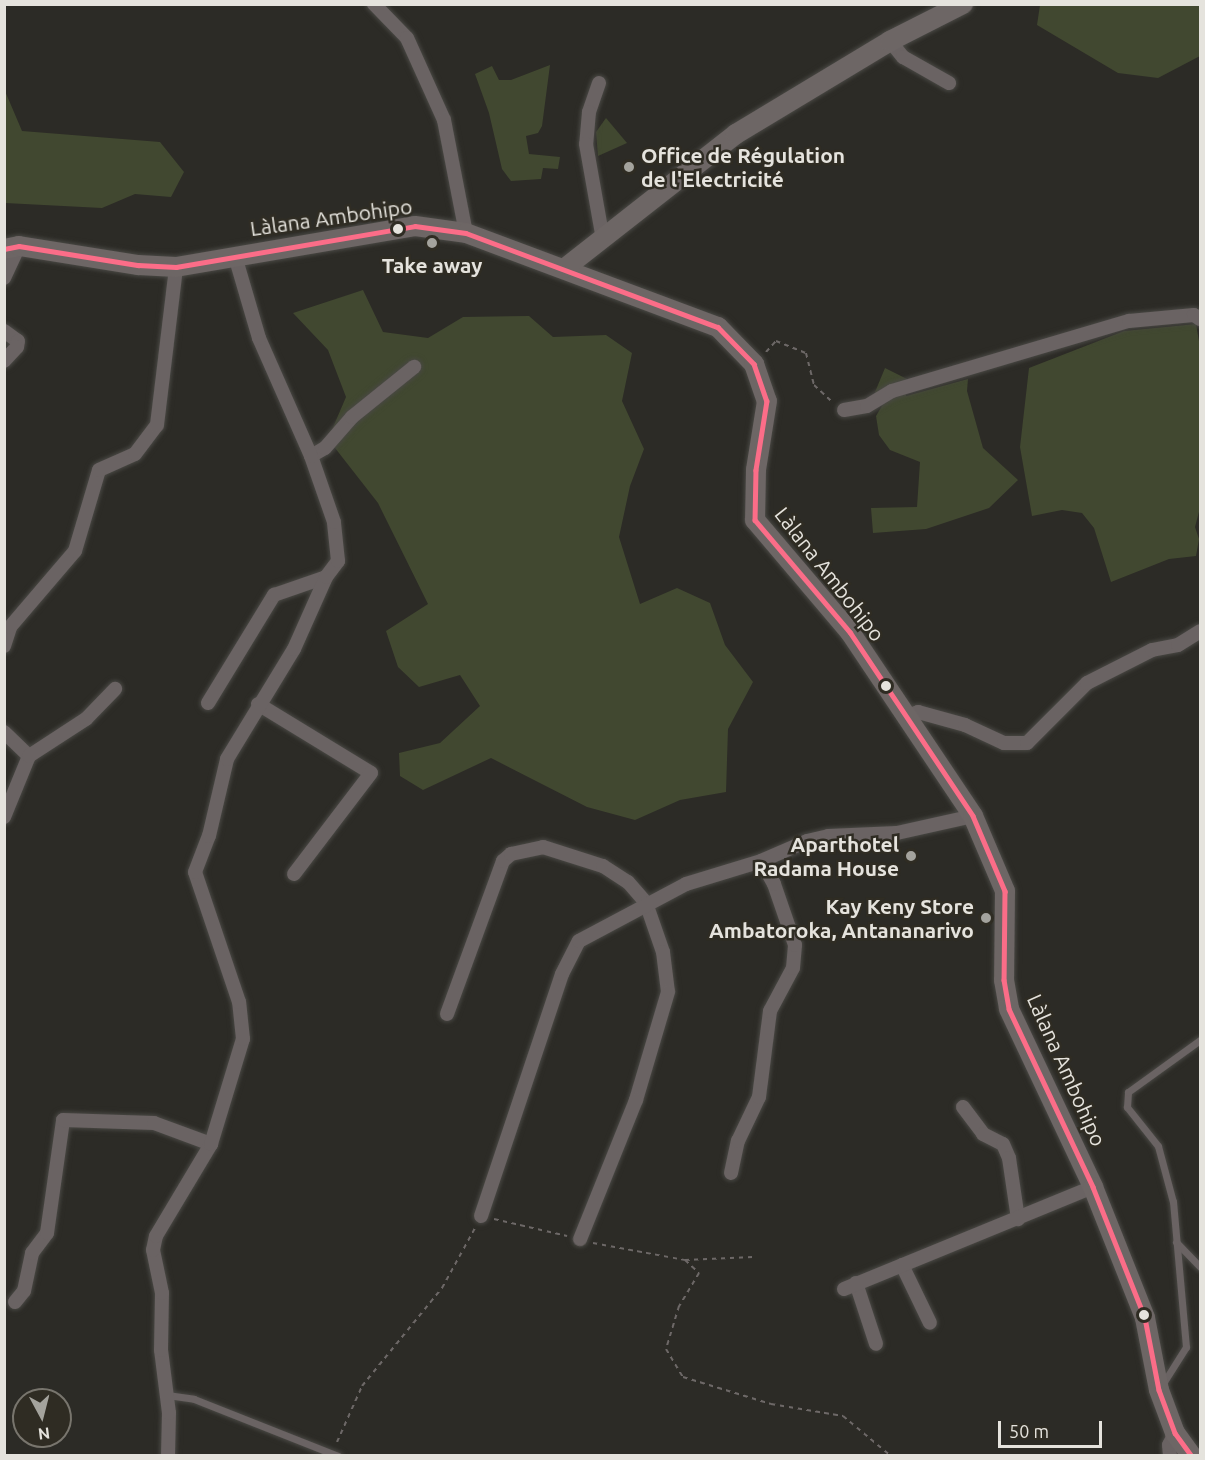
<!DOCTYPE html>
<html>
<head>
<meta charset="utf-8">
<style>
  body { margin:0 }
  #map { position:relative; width:1205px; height:1460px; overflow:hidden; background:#2c2b26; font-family:Ubuntu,sans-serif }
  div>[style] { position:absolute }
  .green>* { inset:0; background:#414830 }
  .path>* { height:2px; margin-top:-1px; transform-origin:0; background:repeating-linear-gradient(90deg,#6d6867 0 4.5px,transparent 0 9px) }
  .roads { filter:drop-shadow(0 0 2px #494844) drop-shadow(0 0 2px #494844) }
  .lane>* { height:7px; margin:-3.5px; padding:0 3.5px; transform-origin:3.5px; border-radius:3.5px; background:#6a6363 }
  .street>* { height:14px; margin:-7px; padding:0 7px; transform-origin:7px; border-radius:7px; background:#6a6363 }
  .secondary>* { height:20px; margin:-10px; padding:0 10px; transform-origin:10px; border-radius:10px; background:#6d6665 }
  .bus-1>* { height:4.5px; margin:-2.25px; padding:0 2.25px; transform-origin:2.25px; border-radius:2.25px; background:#fb6d88 }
  .dots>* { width:16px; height:16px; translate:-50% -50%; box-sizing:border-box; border:3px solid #2f2c23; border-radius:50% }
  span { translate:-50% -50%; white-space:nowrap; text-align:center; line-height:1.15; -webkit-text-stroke:5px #2f2c23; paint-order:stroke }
  .poi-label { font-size:21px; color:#e5e3dd; font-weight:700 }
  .left { translate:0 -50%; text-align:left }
  .right { translate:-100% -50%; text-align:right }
  .street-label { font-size:21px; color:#e5e3dd }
  .frame { position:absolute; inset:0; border:6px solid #e5e3dd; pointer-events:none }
  .north { position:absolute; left:12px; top:1388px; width:60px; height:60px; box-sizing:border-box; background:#2f2c23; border:2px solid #78756d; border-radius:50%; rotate:173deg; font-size:16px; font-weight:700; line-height:24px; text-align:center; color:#e5e3dd }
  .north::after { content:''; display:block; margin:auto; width:21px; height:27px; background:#a4a39d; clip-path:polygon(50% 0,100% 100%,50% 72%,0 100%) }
  .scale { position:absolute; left:998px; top:1421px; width:104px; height:27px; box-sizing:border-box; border:3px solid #e5e3dd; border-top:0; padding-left:8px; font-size:18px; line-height:21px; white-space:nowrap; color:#e5e3dd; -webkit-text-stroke:4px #2f2c23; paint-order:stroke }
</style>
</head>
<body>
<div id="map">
  <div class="green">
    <div style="clip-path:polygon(1040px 5px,1200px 5px,1200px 56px,1158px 78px,1118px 73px,1037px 25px)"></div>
    <div style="clip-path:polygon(550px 65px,542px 126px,538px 133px,526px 136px,529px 154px,560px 157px,558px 169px,543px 168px,541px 179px,511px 181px,502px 169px,489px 113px,475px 74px,492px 66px,499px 80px,511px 80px)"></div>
    <div style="clip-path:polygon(5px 91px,22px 131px,160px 142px,184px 172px,171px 197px,135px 194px,102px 208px,5px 203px)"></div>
    <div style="clip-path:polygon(606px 118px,627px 143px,598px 156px,596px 132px)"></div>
    <div style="clip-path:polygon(363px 290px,383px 332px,428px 338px,463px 317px,529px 316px,553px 337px,606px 335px,632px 353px,622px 401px,644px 449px,630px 486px,619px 537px,640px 604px,677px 588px,710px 603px,725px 645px,753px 682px,728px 729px,726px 792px,680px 800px,635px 820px,587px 807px,491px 758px,423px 790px,400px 776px,399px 753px,440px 743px,480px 706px,460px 675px,419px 687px,398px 667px,386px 631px,428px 604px,378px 503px,328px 439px,346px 397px,328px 350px,293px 313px)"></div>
    <div style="clip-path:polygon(1196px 324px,1200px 347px,1200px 508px,1195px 527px,1199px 539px,1196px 556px,1169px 559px,1111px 582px,1094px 528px,1082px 513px,1062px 510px,1032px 516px,1020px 447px,1029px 368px,1124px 331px)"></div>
    <div style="clip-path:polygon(885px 368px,907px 379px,906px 396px,968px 379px,967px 391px,983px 448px,1018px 480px,989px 508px,926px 529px,873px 533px,871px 508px,917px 507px,920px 462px,890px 450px,879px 435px,876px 416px,883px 404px,875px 392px)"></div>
  </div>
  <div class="path">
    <div style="left:766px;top:352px;width:15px;rotate:-48deg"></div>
    <div style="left:776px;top:341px;width:32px;rotate:22deg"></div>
    <div style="left:806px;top:353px;width:33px;rotate:76deg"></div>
    <div style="left:814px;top:385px;width:25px;rotate:43deg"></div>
    <div style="left:494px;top:1219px;width:75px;rotate:13.1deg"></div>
    <div style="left:593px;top:1243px;width:94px;rotate:10.5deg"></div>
    <div style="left:685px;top:1260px;width:68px;rotate:-2.5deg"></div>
    <div style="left:685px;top:1260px;width:19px;rotate:43deg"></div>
    <div style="left:699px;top:1273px;width:39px;rotate:121deg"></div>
    <div style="left:679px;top:1306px;width:45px;rotate:106.8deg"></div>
    <div style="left:666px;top:1349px;width:33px;rotate:59deg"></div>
    <div style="left:683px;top:1377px;width:92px;rotate:17.1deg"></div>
    <div style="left:771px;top:1404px;width:73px;rotate:9.5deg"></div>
    <div style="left:843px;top:1416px;width:62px;rotate:39.8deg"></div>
    <div style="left:337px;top:1442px;width:61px;rotate:-65.9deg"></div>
    <div style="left:362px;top:1386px;width:127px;rotate:-50.8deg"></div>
    <div style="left:442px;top:1288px;width:68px;rotate:-61.2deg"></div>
  </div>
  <div class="roads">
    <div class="lane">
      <div style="left:1176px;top:1242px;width:35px;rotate:46deg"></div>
      <div style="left:1162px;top:1385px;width:45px;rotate:-57.7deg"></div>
      <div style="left:1186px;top:1347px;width:146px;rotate:-95.1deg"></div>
      <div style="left:1173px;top:1202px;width:58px;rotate:-105deg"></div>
      <div style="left:1158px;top:1146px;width:50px;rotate:-128.5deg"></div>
      <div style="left:1127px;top:1107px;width:15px;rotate:-86deg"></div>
      <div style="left:1128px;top:1092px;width:89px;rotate:-35.8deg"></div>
      <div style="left:167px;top:1395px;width:27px;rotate:8deg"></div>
      <div style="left:194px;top:1399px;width:155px;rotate:21.6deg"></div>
    </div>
    <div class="street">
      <div style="left:374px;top:4px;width:47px;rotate:45.9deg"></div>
      <div style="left:407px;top:38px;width:90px;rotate:65.7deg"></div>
      <div style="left:444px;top:120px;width:115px;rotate:79deg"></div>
      <div style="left:890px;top:41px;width:21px;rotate:51deg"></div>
      <div style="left:903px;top:57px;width:53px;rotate:29.5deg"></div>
      <div style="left:599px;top:83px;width:31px;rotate:109deg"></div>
      <div style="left:589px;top:112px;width:32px;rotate:95deg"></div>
      <div style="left:586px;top:144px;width:97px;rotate:79.9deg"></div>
      <div style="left:4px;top:278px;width:35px;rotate:-65deg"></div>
      <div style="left:4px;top:331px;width:17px;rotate:36deg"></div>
      <div style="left:18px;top:341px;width:6px;rotate:99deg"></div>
      <div style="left:17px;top:347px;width:19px;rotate:133deg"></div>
      <div style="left:844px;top:410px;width:23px;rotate:-10deg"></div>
      <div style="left:867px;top:406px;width:29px;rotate:-31deg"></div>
      <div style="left:892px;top:391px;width:247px;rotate:-16.5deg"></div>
      <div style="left:1129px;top:321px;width:65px;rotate:-5.3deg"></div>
      <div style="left:1194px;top:315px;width:7px;rotate:34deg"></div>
      <div style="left:311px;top:456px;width:16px;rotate:-30deg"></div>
      <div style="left:325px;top:448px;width:41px;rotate:-48.9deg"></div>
      <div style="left:352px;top:417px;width:80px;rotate:-38.9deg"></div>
      <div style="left:4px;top:646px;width:20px;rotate:-72deg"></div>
      <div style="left:10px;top:627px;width:100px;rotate:-49.5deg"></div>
      <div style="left:75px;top:551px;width:84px;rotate:-73.5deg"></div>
      <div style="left:99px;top:470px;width:39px;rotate:-24deg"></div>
      <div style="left:135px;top:454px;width:36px;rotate:-53deg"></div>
      <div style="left:157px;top:425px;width:159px;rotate:-83.1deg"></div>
      <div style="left:208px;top:703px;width:127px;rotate:-58.6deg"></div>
      <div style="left:274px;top:595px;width:55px;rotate:-19.1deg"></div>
      <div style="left:258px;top:704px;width:132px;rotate:31.4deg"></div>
      <div style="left:371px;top:773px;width:127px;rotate:127.3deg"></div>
      <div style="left:905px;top:717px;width:14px;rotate:-21deg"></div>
      <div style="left:918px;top:712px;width:49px;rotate:15.5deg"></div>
      <div style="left:965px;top:725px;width:43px;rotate:24.8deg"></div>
      <div style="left:1004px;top:743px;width:23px"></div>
      <div style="left:1027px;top:743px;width:85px;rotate:-45deg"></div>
      <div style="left:1087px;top:683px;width:73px;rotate:-26.9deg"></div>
      <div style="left:1152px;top:650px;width:26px;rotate:-11deg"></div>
      <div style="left:1178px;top:645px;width:26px;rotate:-32deg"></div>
      <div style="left:4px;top:732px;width:35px;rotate:44deg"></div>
      <div style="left:4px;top:817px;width:66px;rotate:-67.7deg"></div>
      <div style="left:29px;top:756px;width:68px;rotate:-33deg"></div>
      <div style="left:86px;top:719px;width:42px;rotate:-46deg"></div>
      <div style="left:447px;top:1014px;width:163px;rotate:-69.9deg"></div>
      <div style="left:503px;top:861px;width:11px;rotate:-41deg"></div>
      <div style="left:511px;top:854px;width:33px;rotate:-12deg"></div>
      <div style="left:543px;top:847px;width:63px;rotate:17.6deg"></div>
      <div style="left:603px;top:866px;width:30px;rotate:33deg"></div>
      <div style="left:628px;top:882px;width:28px;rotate:49deg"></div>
      <div style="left:646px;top:903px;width:52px;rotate:70.9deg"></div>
      <div style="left:663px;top:952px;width:40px;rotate:82.9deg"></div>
      <div style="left:668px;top:992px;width:113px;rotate:106.5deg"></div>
      <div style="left:636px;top:1100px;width:150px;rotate:111.9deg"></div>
      <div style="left:963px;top:1107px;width:34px;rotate:53deg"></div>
      <div style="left:983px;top:1134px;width:22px;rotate:27deg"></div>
      <div style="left:1003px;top:1144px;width:15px;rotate:67deg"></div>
      <div style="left:1009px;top:1158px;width:62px;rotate:81.6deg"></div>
      <div style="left:731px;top:1173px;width:33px;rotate:-78deg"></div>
      <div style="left:738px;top:1141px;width:49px;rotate:-64.5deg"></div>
      <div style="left:759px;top:1097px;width:87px;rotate:-82.7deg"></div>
      <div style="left:770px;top:1011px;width:49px;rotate:-61.9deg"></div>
      <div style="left:793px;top:968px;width:23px;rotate:-85deg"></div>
      <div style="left:795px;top:945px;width:65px;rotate:-109deg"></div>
      <div style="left:774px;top:884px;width:26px;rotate:-119deg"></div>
      <div style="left:481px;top:1216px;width:255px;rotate:-71.5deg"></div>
      <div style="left:562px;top:974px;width:37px;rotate:-63deg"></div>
      <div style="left:579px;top:941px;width:121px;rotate:-28deg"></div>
      <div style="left:686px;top:884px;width:78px;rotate:-17deg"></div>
      <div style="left:761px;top:861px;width:50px;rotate:-23.5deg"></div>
      <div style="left:807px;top:841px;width:22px;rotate:-13deg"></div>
      <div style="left:828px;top:836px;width:69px;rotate:-2.5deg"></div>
      <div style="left:897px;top:833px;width:78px;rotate:-12.6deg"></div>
      <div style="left:902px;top:1265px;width:64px;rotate:64.2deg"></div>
      <div style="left:856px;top:1283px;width:64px;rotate:71.8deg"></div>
      <div style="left:844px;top:1289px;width:269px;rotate:-22.3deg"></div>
      <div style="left:15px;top:1302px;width:14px;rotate:-51deg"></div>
      <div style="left:24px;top:1291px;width:39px;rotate:-78deg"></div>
      <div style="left:32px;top:1253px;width:25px;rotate:-53deg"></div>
      <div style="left:47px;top:1233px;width:114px;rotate:-81.9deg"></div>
      <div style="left:63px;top:1120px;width:91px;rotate:1.9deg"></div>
      <div style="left:154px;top:1123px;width:61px;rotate:20.2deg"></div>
      <div style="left:168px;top:1456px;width:43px;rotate:-88.7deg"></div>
      <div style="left:169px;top:1413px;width:64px;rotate:-97.2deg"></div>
      <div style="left:161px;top:1350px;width:57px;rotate:-89deg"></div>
      <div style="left:162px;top:1293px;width:44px;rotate:-101.8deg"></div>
      <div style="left:153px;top:1250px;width:14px;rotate:-78deg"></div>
      <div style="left:156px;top:1236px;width:107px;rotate:-59.1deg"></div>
      <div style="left:211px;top:1144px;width:110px;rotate:-73.1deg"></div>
      <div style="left:243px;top:1039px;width:37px;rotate:-96deg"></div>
      <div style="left:239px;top:1002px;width:137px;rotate:-108.7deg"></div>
      <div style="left:195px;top:872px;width:39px;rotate:-69deg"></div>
      <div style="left:209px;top:836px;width:79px;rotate:-76.8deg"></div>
      <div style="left:227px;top:759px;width:129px;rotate:-58.7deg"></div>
      <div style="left:294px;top:649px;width:79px;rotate:-66deg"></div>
      <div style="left:326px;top:577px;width:20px;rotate:-53deg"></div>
      <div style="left:338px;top:561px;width:39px;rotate:-96deg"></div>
      <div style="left:334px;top:522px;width:70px;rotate:-109.2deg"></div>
      <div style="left:311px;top:456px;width:129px;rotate:-113.8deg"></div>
      <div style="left:259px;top:338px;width:85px;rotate:-106.3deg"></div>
      <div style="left:1170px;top:1456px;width:11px;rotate:-95deg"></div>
      <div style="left:1169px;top:1445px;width:13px;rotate:-63deg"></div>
    </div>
    <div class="secondary">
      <div style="left:4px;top:249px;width:15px;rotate:-11deg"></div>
      <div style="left:19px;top:246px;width:121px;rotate:9.1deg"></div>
      <div style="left:138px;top:265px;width:38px;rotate:3deg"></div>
      <div style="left:176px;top:267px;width:242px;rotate:-9.7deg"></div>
      <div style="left:415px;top:226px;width:51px;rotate:7.8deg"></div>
      <div style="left:466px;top:233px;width:269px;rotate:20.5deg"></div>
      <div style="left:718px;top:327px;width:52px;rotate:45.8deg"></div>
      <div style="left:754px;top:364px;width:39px;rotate:71deg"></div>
      <div style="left:767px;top:401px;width:70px;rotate:99.1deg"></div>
      <div style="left:756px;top:470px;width:50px;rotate:91.1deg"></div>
      <div style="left:755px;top:520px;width:147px;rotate:49.7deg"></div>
      <div style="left:850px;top:632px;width:221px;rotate:56.2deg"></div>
      <div style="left:973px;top:816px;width:82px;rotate:66.9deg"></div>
      <div style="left:1005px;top:891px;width:89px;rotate:90.6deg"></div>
      <div style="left:1004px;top:980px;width:29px;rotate:80deg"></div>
      <div style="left:1009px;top:1009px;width:197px;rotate:64.7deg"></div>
      <div style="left:1093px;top:1187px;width:141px;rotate:68.3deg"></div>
      <div style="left:1145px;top:1318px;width:73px;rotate:79deg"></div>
      <div style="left:1159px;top:1390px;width:46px;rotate:69.6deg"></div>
      <div style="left:1175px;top:1433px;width:29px;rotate:54deg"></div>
      <div style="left:565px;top:268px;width:217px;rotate:-38.1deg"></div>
      <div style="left:736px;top:134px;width:180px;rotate:-31.1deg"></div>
      <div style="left:890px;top:41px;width:82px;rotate:-26.9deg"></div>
    </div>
  </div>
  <div class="bus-1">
    <div style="left:4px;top:249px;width:15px;rotate:-11deg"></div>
    <div style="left:19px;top:246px;width:121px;rotate:9.1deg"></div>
    <div style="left:138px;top:265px;width:38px;rotate:3deg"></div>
    <div style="left:176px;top:267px;width:242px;rotate:-9.7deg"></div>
    <div style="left:415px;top:226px;width:51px;rotate:7.8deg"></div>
    <div style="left:466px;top:233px;width:269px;rotate:20.5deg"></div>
    <div style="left:718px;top:327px;width:52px;rotate:45.8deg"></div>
    <div style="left:754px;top:364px;width:39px;rotate:71deg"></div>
    <div style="left:767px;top:401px;width:70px;rotate:99.1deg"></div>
    <div style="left:756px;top:470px;width:50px;rotate:91.1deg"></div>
    <div style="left:755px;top:520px;width:147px;rotate:49.7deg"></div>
    <div style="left:850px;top:632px;width:221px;rotate:56.2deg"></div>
    <div style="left:973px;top:816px;width:82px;rotate:66.9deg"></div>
    <div style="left:1005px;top:891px;width:89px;rotate:90.6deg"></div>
    <div style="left:1004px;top:980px;width:29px;rotate:80deg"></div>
    <div style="left:1009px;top:1009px;width:197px;rotate:64.7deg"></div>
    <div style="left:1093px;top:1187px;width:141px;rotate:68.3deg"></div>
    <div style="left:1145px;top:1318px;width:73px;rotate:79deg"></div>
    <div style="left:1159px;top:1390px;width:46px;rotate:69.6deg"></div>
    <div style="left:1175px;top:1433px;width:29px;rotate:54deg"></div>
  </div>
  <div class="dots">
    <div style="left:629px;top:167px;background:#a4a39d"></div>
    <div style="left:398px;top:229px;background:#e5e3dd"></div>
    <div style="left:432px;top:243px;background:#a4a39d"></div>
    <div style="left:886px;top:686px;background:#e5e3dd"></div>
    <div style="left:911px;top:856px;background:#a4a39d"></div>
    <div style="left:986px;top:918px;background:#a4a39d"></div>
    <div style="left:1144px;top:1315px;background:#e5e3dd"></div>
  </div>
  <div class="poi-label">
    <span class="left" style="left:641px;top:167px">Office de Régulation<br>de l'Electricité</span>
    <span style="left:432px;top:265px">Take away</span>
    <span class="right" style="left:899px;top:856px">Aparthotel<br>Radama House</span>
    <span class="right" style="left:974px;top:918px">Kay Keny Store<br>Ambatoroka, Antananarivo</span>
  </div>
  <div class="street-label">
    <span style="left:331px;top:217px;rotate:-8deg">Làlana Ambohipo</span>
    <span style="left:830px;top:574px;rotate:52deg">Làlana Ambohipo</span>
    <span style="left:1067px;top:1070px;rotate:66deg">Làlana Ambohipo</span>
  </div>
  <div class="frame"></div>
  <div class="north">N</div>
  <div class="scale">50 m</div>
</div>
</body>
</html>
